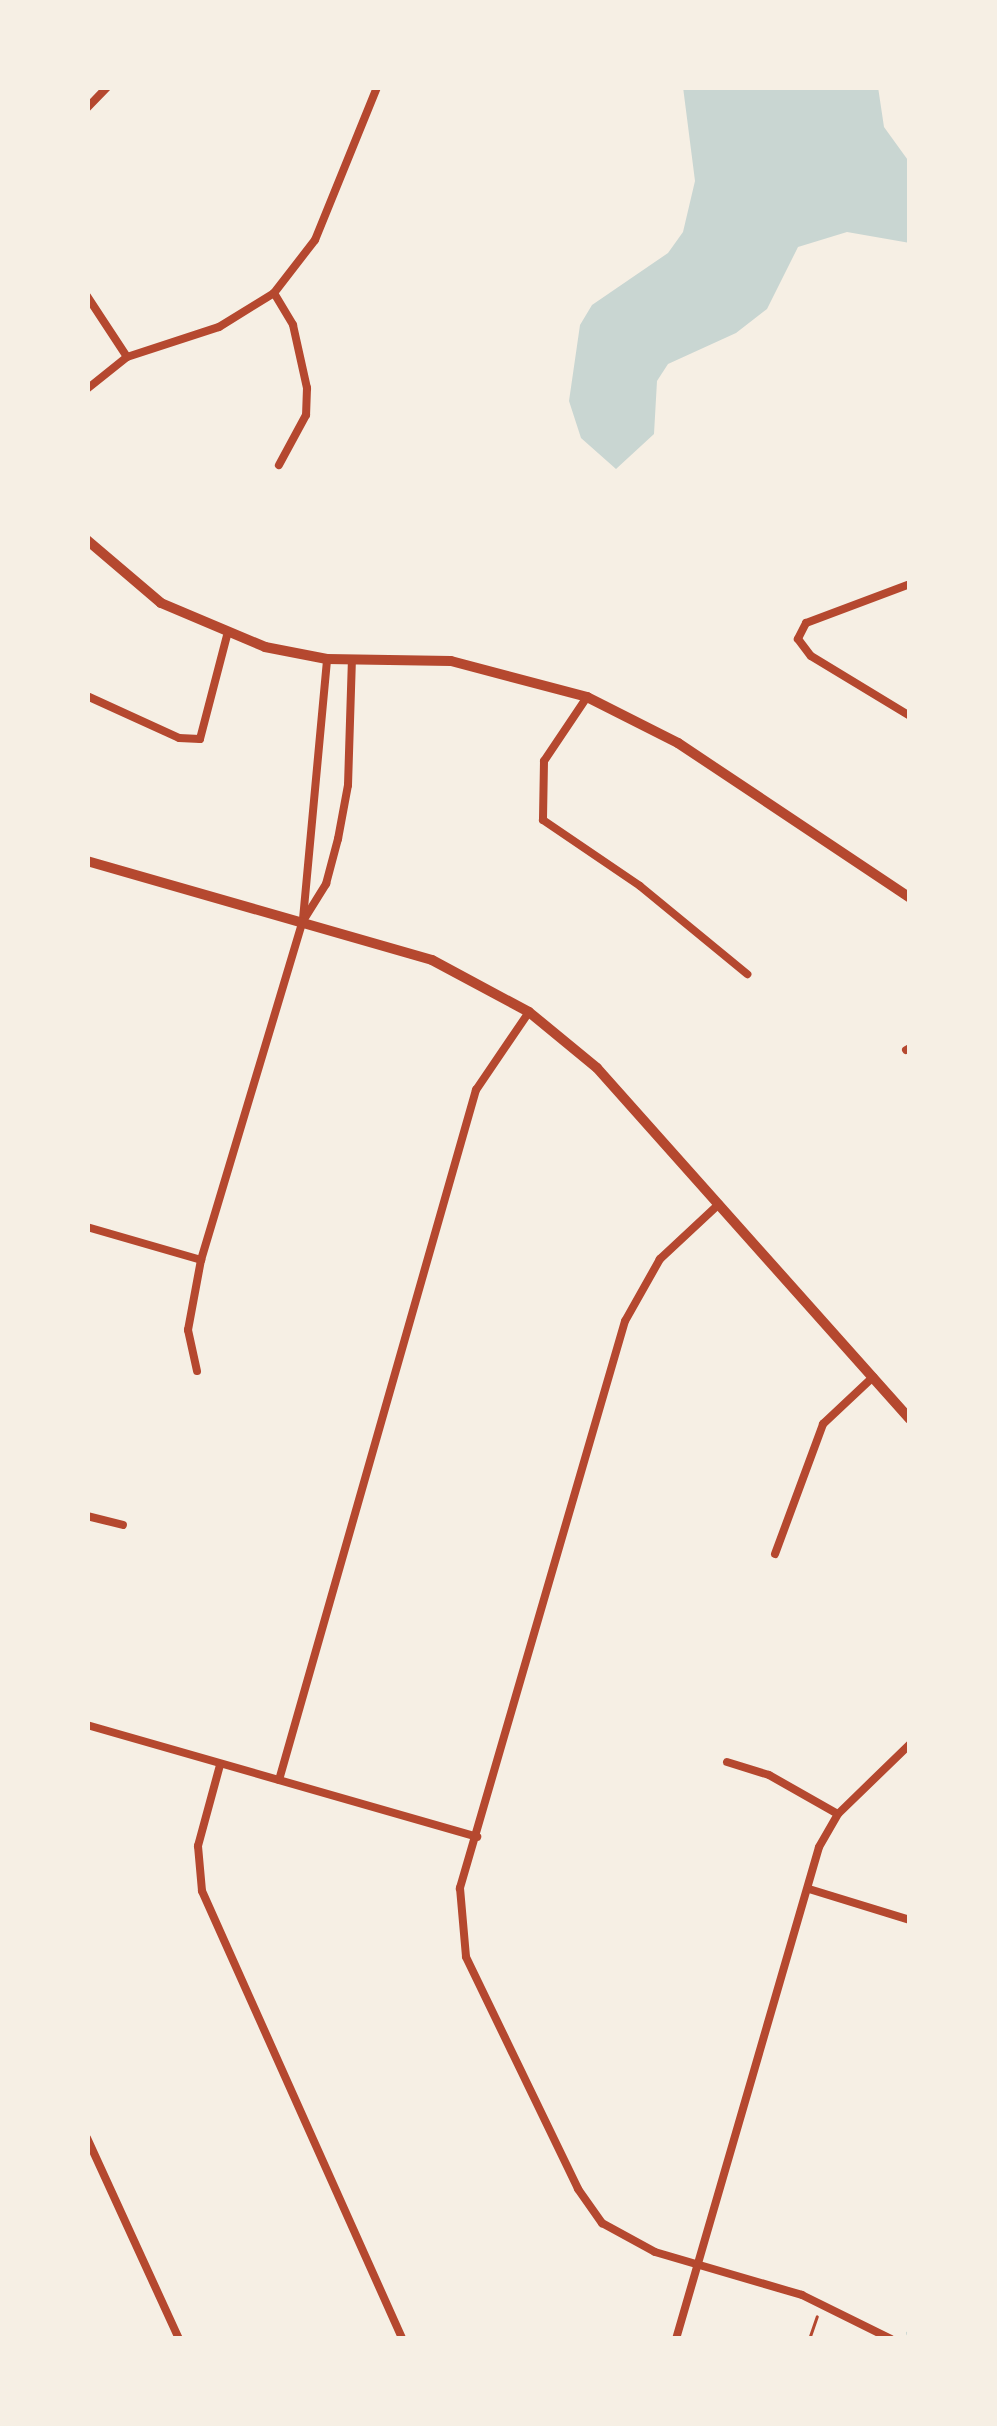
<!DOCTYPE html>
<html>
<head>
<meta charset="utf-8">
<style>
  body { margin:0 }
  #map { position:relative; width:997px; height:2426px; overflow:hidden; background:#f6efe4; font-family:Ubuntu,sans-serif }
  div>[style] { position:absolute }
  .water>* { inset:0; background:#c9d6d2 }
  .stream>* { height:4.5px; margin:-2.25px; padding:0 2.25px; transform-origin:2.25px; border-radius:2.25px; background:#c9d6d2 }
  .path>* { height:3px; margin:-1.5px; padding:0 1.5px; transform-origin:1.5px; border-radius:1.5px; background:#b5482f }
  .minor>* { height:8px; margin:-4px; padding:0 4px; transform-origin:4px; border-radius:4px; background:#b5482f }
  .tertiary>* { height:10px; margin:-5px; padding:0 5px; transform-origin:5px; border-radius:5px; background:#b5482f }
  .secondary>* { height:10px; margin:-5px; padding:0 5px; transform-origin:5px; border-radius:5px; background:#b5482f }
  span { translate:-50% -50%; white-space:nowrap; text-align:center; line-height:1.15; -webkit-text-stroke:9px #f6efe4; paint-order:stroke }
  .frame { position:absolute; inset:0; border:90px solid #f6efe4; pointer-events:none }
</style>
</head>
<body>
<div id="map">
  <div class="water">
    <div style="clip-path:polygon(683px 87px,878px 87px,884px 127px,910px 163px,910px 243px,847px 232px,798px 247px,767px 309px,736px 333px,668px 364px,657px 381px,654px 434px,616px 469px,581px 438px,569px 401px,580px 325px,592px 305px,668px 253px,683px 232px,695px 181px)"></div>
  </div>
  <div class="stream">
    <div style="left:908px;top:2333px;width:2px;rotate:-27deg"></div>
  </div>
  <div class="path">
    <div style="left:809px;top:2339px;width:24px;rotate:-71deg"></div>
  </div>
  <div class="minor">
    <div style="left:87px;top:108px;width:29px;rotate:-46deg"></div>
    <div style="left:274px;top:293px;width:37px;rotate:59deg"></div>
    <div style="left:293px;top:325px;width:65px;rotate:77.5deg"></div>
    <div style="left:307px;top:388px;width:27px;rotate:92deg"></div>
    <div style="left:306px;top:415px;width:57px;rotate:118.4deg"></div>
    <div style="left:87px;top:296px;width:73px;rotate:56.7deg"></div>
    <div style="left:87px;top:389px;width:51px;rotate:-38.7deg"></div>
    <div style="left:127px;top:357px;width:97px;rotate:-18.1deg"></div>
    <div style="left:219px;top:327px;width:65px;rotate:-31.7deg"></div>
    <div style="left:274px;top:293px;width:67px;rotate:-52.3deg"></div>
    <div style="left:315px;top:240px;width:165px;rotate:-67.9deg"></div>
    <div style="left:910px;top:584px;width:111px;rotate:159.4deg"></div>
    <div style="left:806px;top:623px;width:18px;rotate:117deg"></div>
    <div style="left:798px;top:639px;width:21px;rotate:53deg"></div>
    <div style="left:811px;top:656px;width:116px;rotate:31.2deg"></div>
    <div style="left:87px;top:696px;width:101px;rotate:24.5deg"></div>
    <div style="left:179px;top:738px;width:21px;rotate:3deg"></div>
    <div style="left:200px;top:739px;width:107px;rotate:-75.4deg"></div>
    <div style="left:587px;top:697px;width:77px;rotate:123.9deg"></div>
    <div style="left:544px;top:761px;width:59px;rotate:91deg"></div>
    <div style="left:543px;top:820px;width:117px;rotate:34.2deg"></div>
    <div style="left:640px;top:886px;width:139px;rotate:39.4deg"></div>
    <div style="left:303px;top:919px;width:261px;rotate:-84.7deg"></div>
    <div style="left:906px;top:1050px;width:4px;rotate:-27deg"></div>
    <div style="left:719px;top:1204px;width:81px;rotate:137deg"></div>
    <div style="left:660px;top:1259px;width:71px;rotate:119.4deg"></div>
    <div style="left:625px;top:1321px;width:591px;rotate:106.23deg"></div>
    <div style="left:460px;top:1888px;width:69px;rotate:85deg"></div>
    <div style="left:466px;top:1957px;width:258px;rotate:64.2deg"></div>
    <div style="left:578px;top:2189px;width:42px;rotate:54.8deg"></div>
    <div style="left:602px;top:2223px;width:60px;rotate:28.7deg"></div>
    <div style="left:655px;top:2252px;width:153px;rotate:16.3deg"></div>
    <div style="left:802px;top:2295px;width:99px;rotate:26.3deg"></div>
    <div style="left:87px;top:1227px;width:119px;rotate:16.1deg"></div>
    <div style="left:197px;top:1371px;width:42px;rotate:-102.4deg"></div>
    <div style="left:188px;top:1330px;width:71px;rotate:-79.5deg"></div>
    <div style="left:201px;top:1260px;width:354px;rotate:-73.3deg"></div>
    <div style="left:303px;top:921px;width:44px;rotate:-58.1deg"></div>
    <div style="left:326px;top:884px;width:47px;rotate:-75.1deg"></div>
    <div style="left:338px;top:839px;width:55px;rotate:-79.5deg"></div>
    <div style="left:348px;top:785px;width:125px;rotate:-88.2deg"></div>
    <div style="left:87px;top:1516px;width:37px;rotate:14deg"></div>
    <div style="left:775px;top:1554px;width:139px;rotate:-69.7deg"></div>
    <div style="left:823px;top:1424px;width:69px;rotate:-43.2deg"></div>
    <div style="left:87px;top:1725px;width:406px;rotate:16deg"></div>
    <div style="left:727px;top:1762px;width:44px;rotate:17.2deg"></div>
    <div style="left:769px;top:1775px;width:79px;rotate:29.5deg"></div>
    <div style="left:220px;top:1765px;width:84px;rotate:105.2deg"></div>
    <div style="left:198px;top:1846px;width:45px;rotate:84.9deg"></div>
    <div style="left:202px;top:1891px;width:491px;rotate:65.9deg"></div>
    <div style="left:279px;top:1780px;width:718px;rotate:-74.07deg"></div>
    <div style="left:476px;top:1090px;width:94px;rotate:-55.8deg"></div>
    <div style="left:809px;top:1889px;width:106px;rotate:17.1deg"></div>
    <div style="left:87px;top:2138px;width:221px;rotate:65.4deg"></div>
    <div style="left:676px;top:2339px;width:512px;rotate:-73.79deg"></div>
    <div style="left:819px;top:1847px;width:38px;rotate:-60deg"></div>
    <div style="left:838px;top:1814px;width:100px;rotate:-44.2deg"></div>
  </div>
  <div class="tertiary">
    <div style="left:87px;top:540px;width:97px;rotate:40.4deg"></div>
    <div style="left:161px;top:603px;width:113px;rotate:22.9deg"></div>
    <div style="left:265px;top:647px;width:63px;rotate:11deg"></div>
    <div style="left:327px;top:659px;width:124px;rotate:0.9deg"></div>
    <div style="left:451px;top:661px;width:141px;rotate:14.8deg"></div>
    <div style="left:587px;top:697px;width:102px;rotate:26.8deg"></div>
    <div style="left:678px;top:743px;width:279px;rotate:33.7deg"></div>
  </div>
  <div class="secondary">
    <div style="left:87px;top:861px;width:359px;rotate:16deg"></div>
    <div style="left:432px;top:960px;width:110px;rotate:28.2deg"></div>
    <div style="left:529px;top:1012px;width:88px;rotate:39.5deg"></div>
    <div style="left:597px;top:1068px;width:470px;rotate:48.3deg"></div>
  </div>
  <div class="frame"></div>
</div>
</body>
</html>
